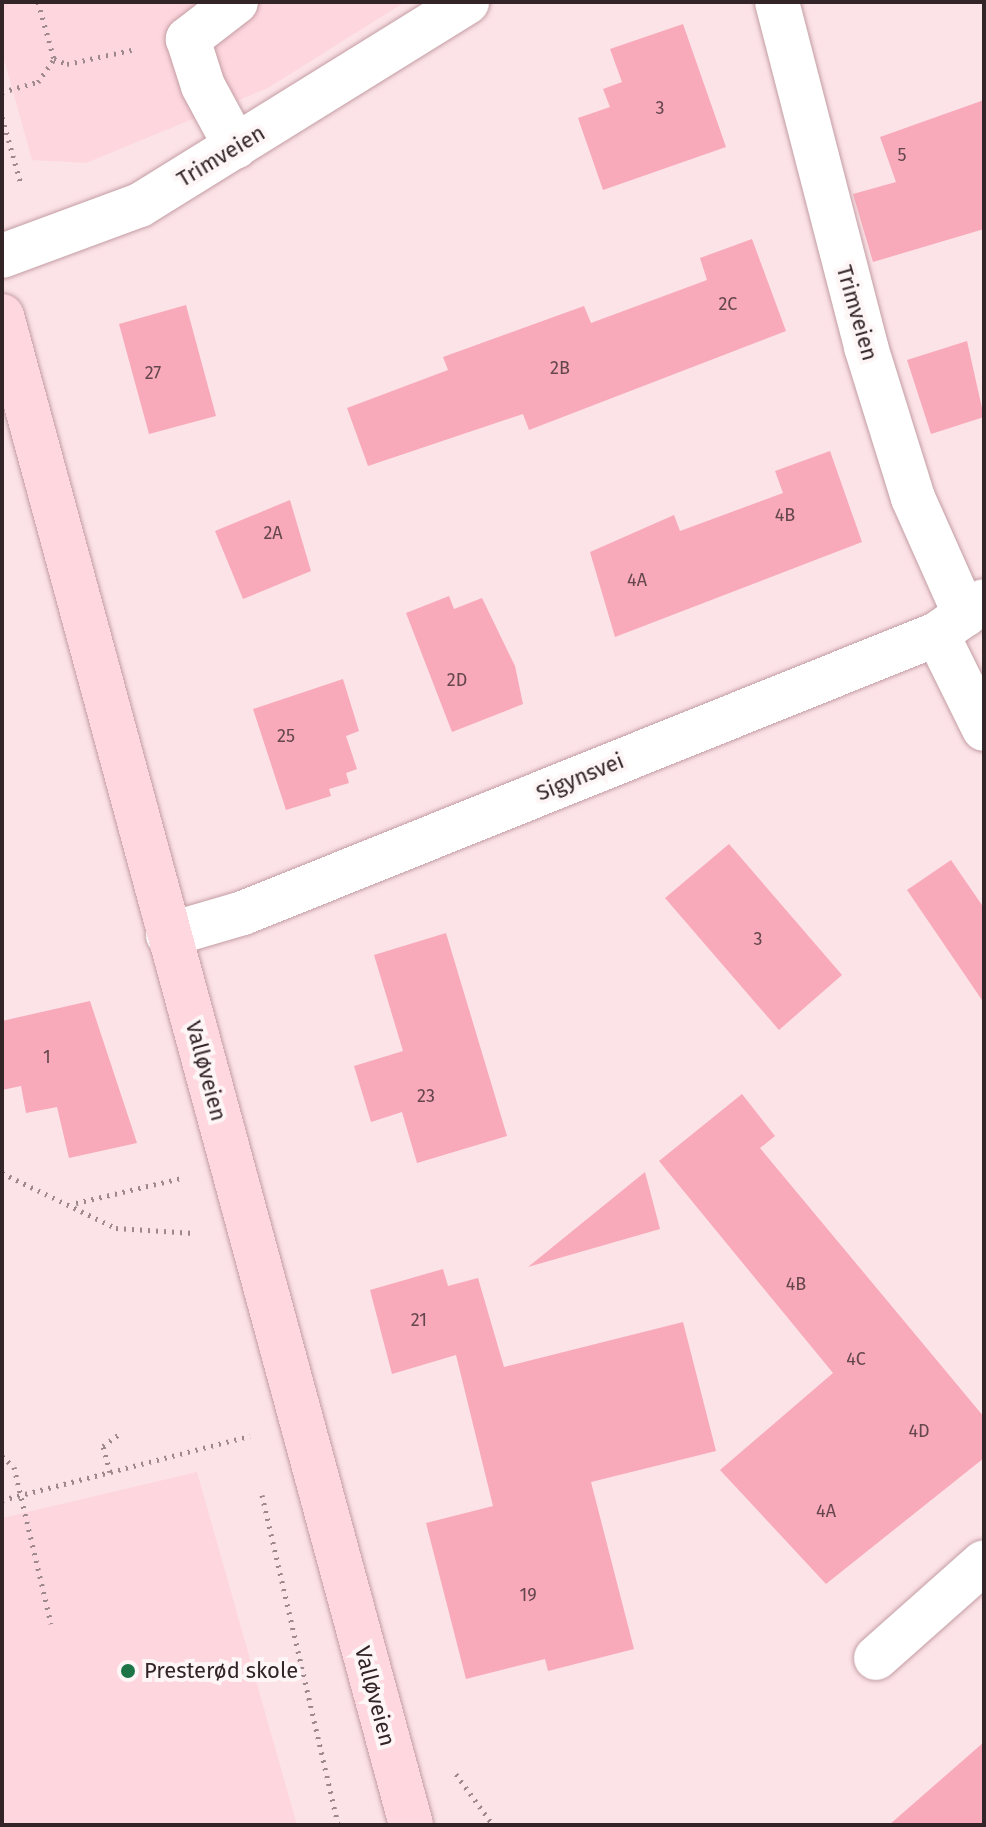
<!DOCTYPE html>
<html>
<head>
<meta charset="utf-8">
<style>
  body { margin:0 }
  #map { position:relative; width:986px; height:1827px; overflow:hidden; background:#fce3e7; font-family:"Fira Sans",sans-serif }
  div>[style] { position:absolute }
  .built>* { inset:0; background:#fed6de }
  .building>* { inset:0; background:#f8aaba }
  .path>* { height:5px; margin-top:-2.5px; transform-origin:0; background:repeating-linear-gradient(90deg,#9d898d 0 2px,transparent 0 8px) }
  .roads { filter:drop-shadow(0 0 2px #c39da4) drop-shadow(0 0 2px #c39da4) }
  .minor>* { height:44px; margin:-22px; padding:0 22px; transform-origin:22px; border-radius:22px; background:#fff }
  .major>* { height:44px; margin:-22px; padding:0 22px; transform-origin:22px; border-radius:22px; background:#ffd8df }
  .dots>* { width:22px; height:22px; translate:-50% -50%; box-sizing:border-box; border:4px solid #fdf5f6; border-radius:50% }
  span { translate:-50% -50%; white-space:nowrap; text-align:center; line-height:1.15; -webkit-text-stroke:8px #fdf5f6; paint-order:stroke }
  .number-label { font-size:18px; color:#64464c }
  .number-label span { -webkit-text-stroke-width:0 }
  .street-label { font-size:22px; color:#332427 }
  .poi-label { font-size:22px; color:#332427 }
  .left { translate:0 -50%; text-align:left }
  .frame { position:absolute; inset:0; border:4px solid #332427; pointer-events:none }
</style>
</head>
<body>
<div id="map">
  <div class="built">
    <div style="clip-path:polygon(2px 2px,405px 2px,268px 88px,86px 163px,32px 160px,2px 52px)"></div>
    <div style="clip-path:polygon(197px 1472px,297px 1825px,2px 1825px,2px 1518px)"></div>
  </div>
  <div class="building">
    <div style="clip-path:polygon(683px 24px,726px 147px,603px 190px,578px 118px,610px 107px,603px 89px,622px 82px,610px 49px)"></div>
    <div style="clip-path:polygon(984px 100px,984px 229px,873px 262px,853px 194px,896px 182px,880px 137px)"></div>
    <div style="clip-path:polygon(752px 239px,786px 331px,529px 430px,523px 414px,368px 466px,347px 408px,448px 370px,443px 357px,584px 306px,591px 323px,707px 280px,700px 258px)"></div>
    <div style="clip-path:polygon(186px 305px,216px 416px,149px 434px,119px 324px)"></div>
    <div style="clip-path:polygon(967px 341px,984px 417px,931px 434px,907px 360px)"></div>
    <div style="clip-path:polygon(830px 451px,862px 542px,615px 637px,590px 552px,674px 515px,680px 531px,783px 493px,775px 471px)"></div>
    <div style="clip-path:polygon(290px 500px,311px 571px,243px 599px,215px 531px)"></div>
    <div style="clip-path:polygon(449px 596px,454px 609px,482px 598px,515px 666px,523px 704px,452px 732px,406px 613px)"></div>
    <div style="clip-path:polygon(343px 679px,359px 731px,346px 736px,357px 769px,346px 773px,349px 783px,329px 789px,331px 796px,286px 810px,253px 709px)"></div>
    <div style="clip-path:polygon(729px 844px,842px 975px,779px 1030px,665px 898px)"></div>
    <div style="clip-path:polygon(951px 860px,984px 908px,984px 1003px,907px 890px)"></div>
    <div style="clip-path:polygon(446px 933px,507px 1136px,417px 1163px,402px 1112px,371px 1122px,354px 1066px,403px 1051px,374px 955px)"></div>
    <div style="clip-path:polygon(90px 1001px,137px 1143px,69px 1158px,57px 1107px,26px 1113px,21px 1086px,2px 1090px,2px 1021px)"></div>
    <div style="clip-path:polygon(742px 1094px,775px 1136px,760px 1148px,984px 1417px,984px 1458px,826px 1584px,720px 1470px,833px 1373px,659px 1161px)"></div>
    <div style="clip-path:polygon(645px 1172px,660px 1229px,528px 1267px)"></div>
    <div style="clip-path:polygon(443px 1269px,448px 1286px,478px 1278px,504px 1367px,683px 1322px,716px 1451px,591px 1482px,634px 1649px,548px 1671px,545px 1659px,466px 1679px,426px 1523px,493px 1506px,456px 1355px,392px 1374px,370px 1290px)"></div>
    <div style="clip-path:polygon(984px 1742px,984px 1825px,889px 1825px)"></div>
  </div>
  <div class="path">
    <div style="left:38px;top:2px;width:59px;rotate:74.3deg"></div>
    <div style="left:54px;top:59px;width:14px;rotate:21deg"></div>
    <div style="left:67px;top:64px;width:71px;rotate:-12.3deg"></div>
    <div style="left:2px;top:92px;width:37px;rotate:-16deg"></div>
    <div style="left:38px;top:82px;width:28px;rotate:-55deg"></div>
    <div style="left:2px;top:117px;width:70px;rotate:74.2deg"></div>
    <div style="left:2px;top:1173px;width:127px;rotate:25.8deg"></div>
    <div style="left:116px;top:1228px;width:78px;rotate:3.7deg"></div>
    <div style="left:76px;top:1203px;width:109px;rotate:-13.3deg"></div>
    <div style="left:2px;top:1456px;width:16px;rotate:43deg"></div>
    <div style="left:14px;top:1467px;width:161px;rotate:76.7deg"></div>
    <div style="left:110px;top:1472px;width:27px;rotate:-105deg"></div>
    <div style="left:103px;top:1446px;width:19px;rotate:-36deg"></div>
    <div style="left:262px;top:1495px;width:339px;rotate:77deg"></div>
    <div style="left:2px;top:1500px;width:256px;rotate:-14.5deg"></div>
    <div style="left:456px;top:1774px;width:63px;rotate:54deg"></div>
  </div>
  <div class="roads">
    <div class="minor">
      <div style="left:236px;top:2px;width:61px;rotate:142.4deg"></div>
      <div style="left:188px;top:39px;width:49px;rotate:72.3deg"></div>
      <div style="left:203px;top:86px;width:69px;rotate:61.6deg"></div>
      <div style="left:777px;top:2px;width:356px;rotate:75.5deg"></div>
      <div style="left:866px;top:347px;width:158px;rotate:72.7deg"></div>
      <div style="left:913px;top:498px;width:128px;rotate:66deg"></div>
      <div style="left:2px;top:256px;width:147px;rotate:-20.3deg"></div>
      <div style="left:140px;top:205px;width:385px;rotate:-31.8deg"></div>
      <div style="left:937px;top:634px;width:106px;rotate:63.7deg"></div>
      <div style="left:168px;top:935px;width:78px;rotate:-16.3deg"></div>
      <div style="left:243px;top:913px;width:748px;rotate:-21.9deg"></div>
      <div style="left:937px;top:634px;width:57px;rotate:-35.1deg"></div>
      <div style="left:876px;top:1658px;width:144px;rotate:-41.6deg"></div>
    </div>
    <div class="major">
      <div style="left:2px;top:316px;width:1563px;rotate:74.83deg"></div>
    </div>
  </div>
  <div class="dots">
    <div style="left:128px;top:1671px;background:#1d7447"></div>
  </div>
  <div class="number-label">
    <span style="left:660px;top:108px">3</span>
    <span style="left:902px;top:155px">5</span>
    <span style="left:728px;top:304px">2C</span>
    <span style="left:560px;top:368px">2B</span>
    <span style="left:153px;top:373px">27</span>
    <span style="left:785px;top:515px">4B</span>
    <span style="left:273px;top:533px">2A</span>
    <span style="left:637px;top:580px">4A</span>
    <span style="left:457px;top:680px">2D</span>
    <span style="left:286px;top:736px">25</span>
    <span style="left:758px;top:939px">3</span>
    <span style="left:47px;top:1057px">1</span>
    <span style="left:426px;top:1096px">23</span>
    <span style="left:796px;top:1284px">4B</span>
    <span style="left:419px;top:1320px">21</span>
    <span style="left:856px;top:1359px">4C</span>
    <span style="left:919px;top:1431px">4D</span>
    <span style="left:826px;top:1511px">4A</span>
    <span style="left:528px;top:1595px">19</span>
  </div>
  <div class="street-label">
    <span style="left:221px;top:156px;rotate:-31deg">Trimveien</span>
    <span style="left:857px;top:313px;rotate:74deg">Trimveien</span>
    <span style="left:580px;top:777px;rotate:-22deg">Sigynsvei</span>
    <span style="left:206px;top:1071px;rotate:75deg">Valløveien</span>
    <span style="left:375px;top:1696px;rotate:75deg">Valløveien</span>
  </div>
  <div class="poi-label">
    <span class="left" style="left:144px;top:1671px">Presterød skole</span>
  </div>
  <div class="frame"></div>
</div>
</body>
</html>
